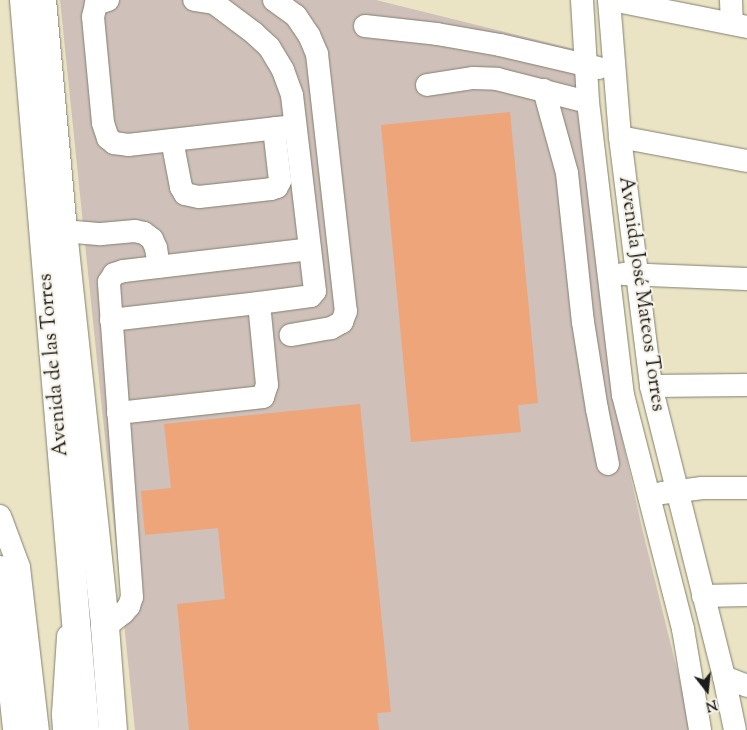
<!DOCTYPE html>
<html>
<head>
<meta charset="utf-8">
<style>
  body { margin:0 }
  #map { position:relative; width:747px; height:730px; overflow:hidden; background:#eae4c5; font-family:"Sorts Mill Goudy",serif }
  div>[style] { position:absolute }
  .industrial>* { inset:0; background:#cfc0ba }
  .building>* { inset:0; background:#eea57a }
  .roads { filter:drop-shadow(0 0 1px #838070) drop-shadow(0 0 1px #838070) }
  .minor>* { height:22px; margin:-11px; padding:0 11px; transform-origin:11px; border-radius:11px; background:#fff }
  .major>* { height:28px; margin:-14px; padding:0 14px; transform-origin:14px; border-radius:14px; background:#fff }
  .highway>* { height:28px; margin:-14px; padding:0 14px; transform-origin:14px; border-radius:14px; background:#fff }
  span { translate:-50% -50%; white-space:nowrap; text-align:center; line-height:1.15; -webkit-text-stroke:4px #f7f3e8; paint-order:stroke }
  .street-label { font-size:20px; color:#1c1c1c }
  .north { position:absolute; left:682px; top:665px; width:50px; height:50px; -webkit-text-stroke:4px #f7f3e8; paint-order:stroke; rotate:164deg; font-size:14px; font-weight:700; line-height:20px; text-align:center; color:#1c1c1c }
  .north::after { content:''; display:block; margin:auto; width:18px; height:22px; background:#1c1c1c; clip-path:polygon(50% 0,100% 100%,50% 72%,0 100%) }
</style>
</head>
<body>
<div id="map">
  <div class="industrial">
    <div style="clip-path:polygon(60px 0,376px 0,574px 49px,613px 398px,642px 528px,692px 730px,135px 730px)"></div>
  </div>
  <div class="building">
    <div style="clip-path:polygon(510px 112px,538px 403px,518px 405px,521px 432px,411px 442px,381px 125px)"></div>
    <div style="clip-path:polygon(360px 404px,391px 712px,377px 713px,379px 730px,189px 730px,177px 604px,225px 599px,218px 528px,145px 535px,141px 491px,171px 488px,164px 424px)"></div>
  </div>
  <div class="roads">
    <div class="minor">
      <div style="left:108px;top:0;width:13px;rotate:162deg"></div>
      <div style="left:96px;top:4px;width:13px;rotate:103deg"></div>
      <div style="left:93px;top:17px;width:106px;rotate:84.6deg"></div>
      <div style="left:103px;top:123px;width:16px;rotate:72deg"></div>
      <div style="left:108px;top:138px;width:8px;rotate:40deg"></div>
      <div style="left:114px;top:143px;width:14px;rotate:8deg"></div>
      <div style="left:128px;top:145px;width:168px;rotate:-6.5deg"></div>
      <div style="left:274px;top:0;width:27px;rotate:36deg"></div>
      <div style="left:296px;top:16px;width:23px;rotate:56deg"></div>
      <div style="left:309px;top:35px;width:21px;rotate:67deg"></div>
      <div style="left:317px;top:54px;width:259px;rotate:83.6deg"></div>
      <div style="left:346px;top:311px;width:12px;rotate:110deg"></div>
      <div style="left:342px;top:322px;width:13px;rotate:151deg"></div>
      <div style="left:331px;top:328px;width:41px;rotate:170.1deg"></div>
      <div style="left:582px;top:0;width:102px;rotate:86.6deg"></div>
      <div style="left:588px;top:102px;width:295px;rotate:83.2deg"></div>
      <div style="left:623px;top:395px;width:242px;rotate:75.6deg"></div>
      <div style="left:683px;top:629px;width:102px;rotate:80.4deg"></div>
      <div style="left:609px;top:0;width:137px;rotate:85.4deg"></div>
      <div style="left:620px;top:137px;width:251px;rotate:82.9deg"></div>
      <div style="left:651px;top:386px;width:300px;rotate:75.9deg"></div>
      <div style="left:724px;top:677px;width:54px;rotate:78.3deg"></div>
      <div style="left:612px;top:0;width:138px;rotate:11.3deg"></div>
      <div style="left:731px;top:0;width:23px;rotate:88deg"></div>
      <div style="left:365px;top:26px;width:72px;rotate:6.3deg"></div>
      <div style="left:437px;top:34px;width:64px;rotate:9.9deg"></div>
      <div style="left:500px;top:45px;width:101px;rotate:13.2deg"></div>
      <div style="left:427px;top:85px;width:47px;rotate:-8.7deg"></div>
      <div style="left:473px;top:78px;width:24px;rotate:2deg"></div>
      <div style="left:497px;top:79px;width:94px;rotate:14.2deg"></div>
      <div style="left:544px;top:90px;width:86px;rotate:74.5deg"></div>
      <div style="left:567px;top:173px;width:150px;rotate:83.9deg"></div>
      <div style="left:583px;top:322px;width:88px;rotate:80.9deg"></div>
      <div style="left:597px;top:409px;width:56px;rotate:78.7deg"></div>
      <div style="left:620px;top:137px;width:129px;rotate:10.7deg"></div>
      <div style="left:172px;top:140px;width:48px;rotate:79.2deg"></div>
      <div style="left:181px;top:187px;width:8px;rotate:60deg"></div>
      <div style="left:185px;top:194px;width:14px;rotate:12deg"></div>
      <div style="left:199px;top:197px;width:72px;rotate:-6.3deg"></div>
      <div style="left:271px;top:189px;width:6px;rotate:-18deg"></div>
      <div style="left:277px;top:187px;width:7px;rotate:-63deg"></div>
      <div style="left:280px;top:181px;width:53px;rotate:-96.5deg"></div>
      <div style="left:63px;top:231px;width:38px;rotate:5deg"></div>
      <div style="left:101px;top:234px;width:34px;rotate:-5deg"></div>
      <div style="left:135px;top:231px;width:9px;rotate:13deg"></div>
      <div style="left:144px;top:233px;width:10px;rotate:37deg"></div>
      <div style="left:152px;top:239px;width:10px;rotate:66deg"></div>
      <div style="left:156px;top:248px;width:19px;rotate:81deg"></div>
      <div style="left:623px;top:274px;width:124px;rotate:2.3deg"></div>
      <div style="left:111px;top:320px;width:149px;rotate:-6.6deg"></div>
      <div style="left:651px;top:386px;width:96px;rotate:-0.6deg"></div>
      <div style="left:118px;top:413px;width:146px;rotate:-6.3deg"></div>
      <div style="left:263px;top:397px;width:13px;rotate:-72deg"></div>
      <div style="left:267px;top:385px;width:82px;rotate:-95.6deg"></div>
      <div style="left:259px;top:303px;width:52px;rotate:-7.7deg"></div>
      <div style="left:311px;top:296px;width:6px;rotate:-51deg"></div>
      <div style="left:315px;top:291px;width:197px;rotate:-96.7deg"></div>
      <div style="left:292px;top:95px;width:27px;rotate:-110deg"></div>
      <div style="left:283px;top:70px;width:27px;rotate:-121deg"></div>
      <div style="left:269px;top:47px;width:21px;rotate:-137deg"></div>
      <div style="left:254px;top:33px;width:50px;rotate:-143.1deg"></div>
      <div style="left:214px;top:3px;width:20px;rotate:-171deg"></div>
      <div style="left:662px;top:493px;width:39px;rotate:-7deg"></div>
      <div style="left:701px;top:488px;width:46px"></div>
      <div style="left:0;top:516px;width:54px;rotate:69.6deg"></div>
      <div style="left:19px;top:567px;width:164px;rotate:83.4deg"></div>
      <div style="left:703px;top:596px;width:44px;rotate:-1.3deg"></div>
      <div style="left:105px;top:627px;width:23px;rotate:-38deg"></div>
      <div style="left:123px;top:613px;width:9px;rotate:-49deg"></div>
      <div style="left:129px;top:606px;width:9px;rotate:-72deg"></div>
      <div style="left:132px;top:597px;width:316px;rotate:-94.2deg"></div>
      <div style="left:109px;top:282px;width:9px;rotate:-58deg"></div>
      <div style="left:114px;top:274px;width:10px;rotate:-17deg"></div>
      <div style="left:124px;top:271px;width:187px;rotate:-6.7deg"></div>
      <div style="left:724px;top:677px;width:25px;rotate:21deg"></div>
      <div style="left:64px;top:730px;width:16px;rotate:-94deg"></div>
      <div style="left:63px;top:714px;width:78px;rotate:-86.3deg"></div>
    </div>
    <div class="major">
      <div style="left:42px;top:0;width:232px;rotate:84.8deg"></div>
      <div style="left:63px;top:231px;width:398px;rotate:83.9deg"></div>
      <div style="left:105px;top:627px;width:103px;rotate:85.6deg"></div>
    </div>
    <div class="highway">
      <div style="left:24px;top:0;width:733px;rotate:85.22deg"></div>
      <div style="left:0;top:570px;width:161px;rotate:83.9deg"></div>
    </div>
  </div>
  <div class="street-label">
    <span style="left:641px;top:294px;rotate:82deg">Avenida José Mateos Torres</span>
    <span style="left:54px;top:365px;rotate:-95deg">Avenida de las Torres</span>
  </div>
  <div class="north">N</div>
</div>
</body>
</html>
